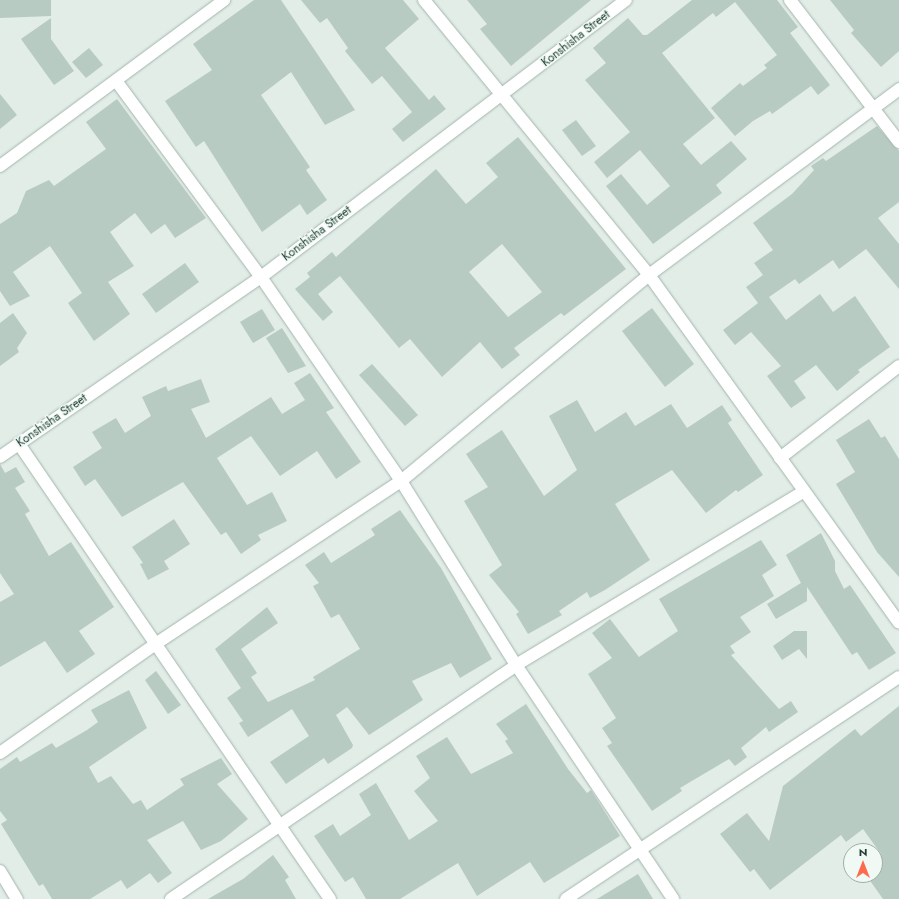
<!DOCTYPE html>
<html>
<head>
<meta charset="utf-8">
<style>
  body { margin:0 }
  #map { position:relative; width:899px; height:899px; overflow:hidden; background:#e1ede6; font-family:Jost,sans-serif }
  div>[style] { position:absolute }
  .building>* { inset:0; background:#b8cbc2 }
  .roads { filter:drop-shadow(0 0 1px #a3b5ad) drop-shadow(0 0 1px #a3b5ad) }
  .street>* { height:12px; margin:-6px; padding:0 6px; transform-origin:6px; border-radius:6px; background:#fff }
  .secondary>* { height:12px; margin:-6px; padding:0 6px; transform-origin:6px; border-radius:6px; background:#fff }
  span { translate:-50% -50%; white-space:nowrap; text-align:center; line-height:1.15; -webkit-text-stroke:3px #f1f9f4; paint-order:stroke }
  .street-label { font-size:12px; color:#1f3f34 }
  .north { position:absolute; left:843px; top:843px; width:40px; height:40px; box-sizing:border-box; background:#f1f9f4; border:1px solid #9dafa7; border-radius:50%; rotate:0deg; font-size:11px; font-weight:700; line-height:16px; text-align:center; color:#1f3f34 }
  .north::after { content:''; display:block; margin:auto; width:14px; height:18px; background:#fe6a4d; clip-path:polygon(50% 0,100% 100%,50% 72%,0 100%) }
</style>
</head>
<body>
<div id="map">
  <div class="building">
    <div style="clip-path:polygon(0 0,51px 0,51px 16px,0 18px)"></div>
    <div style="clip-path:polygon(254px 0,281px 0,355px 110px,325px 125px,291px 72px,261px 95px,310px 167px,306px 170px,327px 200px,307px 215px,300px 204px,262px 232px,204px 141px,196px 147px,165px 101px,212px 70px,193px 44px)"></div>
    <div style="clip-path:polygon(301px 0,403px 0,419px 19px,385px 48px,429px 100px,434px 95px,446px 109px,403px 142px,392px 129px,412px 112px,382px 76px,372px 84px,345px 51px,348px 48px,327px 18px,320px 23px)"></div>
    <div style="clip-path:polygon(467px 0,591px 0,511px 66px,480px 29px,487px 24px)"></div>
    <div style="clip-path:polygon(692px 0,777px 0,798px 27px,790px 33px,830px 85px,818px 95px,811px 86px,772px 114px,770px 111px,753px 121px,735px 136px,711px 108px,740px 83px,743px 86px,767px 68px,764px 65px,777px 55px,735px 2px,716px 17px,713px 13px,662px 53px,715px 118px,683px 144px,701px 165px,731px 141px,747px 159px,716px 185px,722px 193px,653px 244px,606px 186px,621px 174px,647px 205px,670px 186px,640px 150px,607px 178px,594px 162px,630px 132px,585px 80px,606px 63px,593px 48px,628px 18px,643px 35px,647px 35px)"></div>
    <div style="clip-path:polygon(830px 0,899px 0,899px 51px,881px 67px,851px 33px,854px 30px)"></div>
    <div style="clip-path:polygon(51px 18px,51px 39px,74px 71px,54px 85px,21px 39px)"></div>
    <div style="clip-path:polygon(89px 48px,103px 65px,86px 78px,72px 62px)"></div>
    <div style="clip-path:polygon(0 94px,17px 115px,0 129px)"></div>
    <div style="clip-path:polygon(117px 99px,206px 218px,175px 238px,165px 224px,151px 234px,135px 213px,110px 232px,134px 266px,108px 282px,130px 314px,94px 341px,68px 303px,82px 293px,50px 246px,13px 272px,30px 296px,10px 306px,0 291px,0 224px,17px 213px,26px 191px,49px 180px,54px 186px,106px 149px,86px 122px)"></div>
    <div style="clip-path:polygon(576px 120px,596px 146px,582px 156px,562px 130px)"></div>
    <div style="clip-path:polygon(877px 126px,899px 151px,899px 202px,878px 218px,899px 244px,899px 289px,866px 249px,839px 269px,833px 260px,799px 284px,795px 279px,769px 297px,786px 320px,820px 294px,833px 312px,855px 296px,890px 347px,858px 370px,860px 372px,837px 391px,816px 365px,794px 381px,806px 398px,791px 408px,767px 376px,781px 366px,751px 332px,735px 345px,723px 330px,758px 303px,746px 287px,763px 275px,754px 263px,773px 250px,753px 223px,792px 194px,814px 170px,811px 166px,823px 158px,826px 161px)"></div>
    <div style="clip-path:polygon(evenodd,518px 137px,626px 269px,564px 316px,561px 313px,514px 348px,520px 355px,502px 369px,480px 342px,442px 377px,410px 339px,399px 348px,340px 276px,318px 294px,333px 312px,323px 321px,295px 289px,310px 277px,307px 273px,332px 252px,336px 257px,436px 169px,466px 204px,498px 177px,486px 163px,518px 137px,502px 244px,542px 292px,508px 317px,469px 272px,502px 244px)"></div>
    <div style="clip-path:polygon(185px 263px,199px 282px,156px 313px,142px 294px)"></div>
    <div style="clip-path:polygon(652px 308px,694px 364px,665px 387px,622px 331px)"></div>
    <div style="clip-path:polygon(262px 309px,275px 330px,253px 343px,240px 322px)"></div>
    <div style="clip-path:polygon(13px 313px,27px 333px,17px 348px,19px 352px,0 366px,0 323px)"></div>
    <div style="clip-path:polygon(282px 328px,306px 366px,288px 373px,266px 338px)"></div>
    <div style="clip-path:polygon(372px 364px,418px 415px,405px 426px,359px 375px)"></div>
    <div style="clip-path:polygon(310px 373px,334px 408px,326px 412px,361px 462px,336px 479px,317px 451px,280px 476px,251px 436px,217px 458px,247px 505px,272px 492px,287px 521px,258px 535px,261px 540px,241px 554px,226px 532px,221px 535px,183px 482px,122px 517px,95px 479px,85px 486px,73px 467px,102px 448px,92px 432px,116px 418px,125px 433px,151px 416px,142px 397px,166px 386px,168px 391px,201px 379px,210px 402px,191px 409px,206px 438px,271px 397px,282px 414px,305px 400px,294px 383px)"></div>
    <div style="clip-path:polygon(577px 400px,595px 432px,626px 412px,635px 426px,671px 404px,687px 428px,722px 405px,732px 420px,728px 423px,763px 475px,738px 492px,736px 490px,706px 513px,672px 470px,615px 504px,650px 560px,605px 590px,590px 598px,587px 592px,559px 611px,562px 615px,528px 634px,516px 614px,519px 612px,489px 575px,502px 565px,464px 501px,488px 487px,466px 454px,502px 430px,544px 496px,577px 470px,549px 416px)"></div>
    <div style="clip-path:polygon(869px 419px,881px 438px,885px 436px,899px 459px,899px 577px,877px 552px,836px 484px,855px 472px,836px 440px)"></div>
    <div style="clip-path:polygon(0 464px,5px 473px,16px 467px,25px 482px,15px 488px,30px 511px,25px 514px,49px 556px,71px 542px,114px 607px,79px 631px,95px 654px,67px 673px,45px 641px,0 667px,0 602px,14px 594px,0 573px)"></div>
    <div style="clip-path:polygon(400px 510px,441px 568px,492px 659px,460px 678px,451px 663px,412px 681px,423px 700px,369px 735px,347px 707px,336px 715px,353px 745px,352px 748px,328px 764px,324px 758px,286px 784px,270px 762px,309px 736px,292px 709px,248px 737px,239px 723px,243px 721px,227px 698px,241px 688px,215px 649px,267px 607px,278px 623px,241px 649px,257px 673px,251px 677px,268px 702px,315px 680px,313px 677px,353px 653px,360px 649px,339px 614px,331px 618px,313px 586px,319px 583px,305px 565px,324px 552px,331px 563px,375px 535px,371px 529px)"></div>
    <div style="clip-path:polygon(174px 519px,190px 544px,164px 561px,169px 569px,148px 580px,140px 564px,143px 563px,132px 547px)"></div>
    <div style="clip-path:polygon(821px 533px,835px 561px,835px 571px,844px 589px,850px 585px,896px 653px,869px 670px,857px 652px,852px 655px,807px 587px,807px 601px,776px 619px,767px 604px,801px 583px,786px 555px)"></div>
    <div style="clip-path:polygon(761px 540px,777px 565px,762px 575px,774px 596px,740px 617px,751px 632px,730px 646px,735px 653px,731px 655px,779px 709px,791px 701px,798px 712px,769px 732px,766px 727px,741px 748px,747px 757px,735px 766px,729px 759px,680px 788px,682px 791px,652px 811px,607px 746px,612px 743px,602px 728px,616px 718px,588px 674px,612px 658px,592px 633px,610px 619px,639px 657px,678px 631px,659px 599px)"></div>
    <div style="clip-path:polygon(794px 631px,807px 631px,807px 659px,799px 649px,782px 660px,773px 646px)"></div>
    <div style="clip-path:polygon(156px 671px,181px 705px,168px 714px,145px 680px)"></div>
    <div style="clip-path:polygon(129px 690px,147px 728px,89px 767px,98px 783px,111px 776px,133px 804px,141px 800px,147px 810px,184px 785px,180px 779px,221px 758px,232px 774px,217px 784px,248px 819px,221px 841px,201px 850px,183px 821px,147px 840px,172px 873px,158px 883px,150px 873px,127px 889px,121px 880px,90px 899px,52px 899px,43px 884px,39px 886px,1px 824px,7px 820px,0 811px,0 769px,17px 757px,20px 762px,52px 743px,56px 748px,87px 730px,98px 722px,91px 710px)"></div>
    <div style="clip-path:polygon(526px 704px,568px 769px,587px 793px,591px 790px,620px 836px,544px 883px,530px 862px,477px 896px,458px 863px,400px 899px,366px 899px,353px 877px,345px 882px,314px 836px,333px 824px,340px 836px,371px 815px,359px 794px,376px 783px,409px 840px,438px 821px,414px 791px,430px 778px,416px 756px,447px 737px,471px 774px,513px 753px,505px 741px,508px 739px,496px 724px)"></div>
    <div style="clip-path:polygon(899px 706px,899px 899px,883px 899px,866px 875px,875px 875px,875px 858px,881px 854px,863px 829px,846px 842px,841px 835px,770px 890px,754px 869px,750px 872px,720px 834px,747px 813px,769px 841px,783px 786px,855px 729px,861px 736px)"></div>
    <div style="clip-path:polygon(273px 855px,289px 877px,285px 880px,296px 899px,208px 899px,243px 879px)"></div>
    <div style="clip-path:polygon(638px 874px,653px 899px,597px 899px)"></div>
  </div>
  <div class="roads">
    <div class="street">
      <div style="left:424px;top:0;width:355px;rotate:50.7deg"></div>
      <div style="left:649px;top:275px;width:428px;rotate:54.3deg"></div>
      <div style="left:117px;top:82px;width:242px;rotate:53.6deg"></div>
      <div style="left:261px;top:277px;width:247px;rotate:55.5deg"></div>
      <div style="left:401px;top:481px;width:217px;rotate:58deg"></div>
      <div style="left:516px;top:665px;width:282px;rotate:56.1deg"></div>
      <div style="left:0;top:166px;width:279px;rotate:-36.5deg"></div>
      <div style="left:19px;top:444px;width:551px;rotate:55.65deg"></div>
      <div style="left:780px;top:458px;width:150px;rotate:-37.7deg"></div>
      <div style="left:0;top:753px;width:188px;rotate:-35deg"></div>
      <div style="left:154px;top:645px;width:296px;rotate:-33.6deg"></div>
      <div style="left:401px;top:481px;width:322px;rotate:-39.7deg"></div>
      <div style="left:649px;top:275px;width:312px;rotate:-36.6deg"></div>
      <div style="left:0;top:871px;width:33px;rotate:59deg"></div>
      <div style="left:171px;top:899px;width:417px;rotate:-34.1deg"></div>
      <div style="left:516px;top:665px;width:336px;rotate:-31.1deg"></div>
      <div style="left:566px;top:899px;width:400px;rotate:-33.7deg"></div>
    </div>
    <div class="secondary">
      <div style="left:790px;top:0;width:179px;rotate:52.5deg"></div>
      <div style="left:0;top:457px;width:317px;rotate:-34.6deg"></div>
      <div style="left:261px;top:277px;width:458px;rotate:-37.2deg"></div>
    </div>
  </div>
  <div class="street-label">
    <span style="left:576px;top:39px;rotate:-38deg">Konshisha Street</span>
    <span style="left:317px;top:234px;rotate:-37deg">Konshisha Street</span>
    <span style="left:52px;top:421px;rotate:-35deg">Konshisha Street</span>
  </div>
  <div class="north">N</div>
</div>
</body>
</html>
